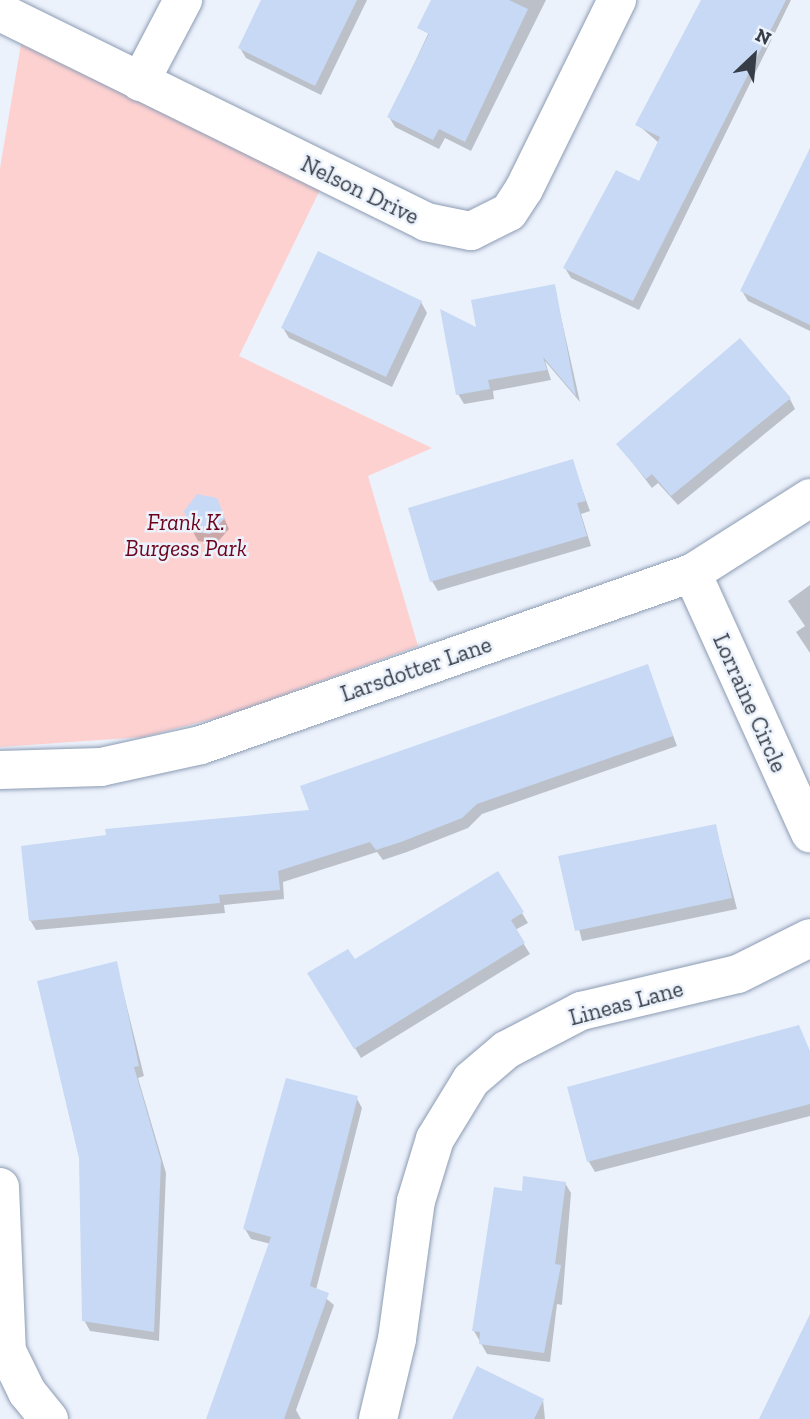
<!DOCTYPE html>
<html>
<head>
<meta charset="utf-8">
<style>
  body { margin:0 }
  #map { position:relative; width:810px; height:1419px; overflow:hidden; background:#ecf2fc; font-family:"Zilla Slab",serif }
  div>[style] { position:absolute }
  .green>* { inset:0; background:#fed1d1 }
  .shadow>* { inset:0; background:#0003 }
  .building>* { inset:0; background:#c7d9f4 }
  .roads { filter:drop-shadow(0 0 2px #8c9cb3) drop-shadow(0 0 2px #8c9cb3) }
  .minor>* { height:38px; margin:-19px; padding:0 19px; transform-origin:19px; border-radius:19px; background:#fff }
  span { translate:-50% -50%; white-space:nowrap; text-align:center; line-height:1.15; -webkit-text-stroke:5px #ecf2fc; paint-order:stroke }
  .street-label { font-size:23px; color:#373d47 }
  .park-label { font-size:23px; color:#6d021b; font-style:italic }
  .north { position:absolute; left:719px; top:21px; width:70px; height:70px; -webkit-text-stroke:5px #ecf2fc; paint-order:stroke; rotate:26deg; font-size:19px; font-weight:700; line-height:28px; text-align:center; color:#373d47 }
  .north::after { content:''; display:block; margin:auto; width:24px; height:32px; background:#373d47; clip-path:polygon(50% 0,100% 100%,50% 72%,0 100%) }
</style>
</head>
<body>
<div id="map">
  <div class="green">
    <div style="clip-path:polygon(21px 44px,320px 190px,239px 356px,432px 448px,368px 476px,418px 646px,228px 715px,143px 737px,0 747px,0 168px)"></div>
  </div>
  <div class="shadow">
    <div style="clip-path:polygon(263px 0,367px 0,321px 95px,246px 58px,240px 48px)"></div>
    <div style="clip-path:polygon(444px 0,546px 0,471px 151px,445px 138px,439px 149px,395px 127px,389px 117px)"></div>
    <div style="clip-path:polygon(703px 0,791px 0,639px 310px,571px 278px,565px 268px,639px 183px,659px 143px,637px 124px)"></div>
    <div style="clip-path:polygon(810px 152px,810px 331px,748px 301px,742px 291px)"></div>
    <div style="clip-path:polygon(554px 286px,580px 402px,545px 361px,551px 380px,493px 391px,494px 399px,464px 404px,458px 394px,479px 330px)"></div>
    <div style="clip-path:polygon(421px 302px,427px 313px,392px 387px,289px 338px,283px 328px)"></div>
    <div style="clip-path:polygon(790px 399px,795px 409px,678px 505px,658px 483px,652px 488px,618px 444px)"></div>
    <div style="clip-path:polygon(572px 461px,590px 511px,581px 514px,591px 546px,438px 591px,432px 581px)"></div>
    <div style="clip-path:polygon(216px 500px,229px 529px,216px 544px,198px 541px,192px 530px)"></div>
    <div style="clip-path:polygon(810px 585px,810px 653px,796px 632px,805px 626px,788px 601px)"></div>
    <div style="clip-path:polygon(647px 666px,677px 746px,482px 814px,468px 828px,407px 852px,383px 860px,377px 852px,283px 882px,284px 899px,224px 905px,225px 913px,36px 930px,30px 920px,311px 812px)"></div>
    <div style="clip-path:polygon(715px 826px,737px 909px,582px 941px,561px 857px)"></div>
    <div style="clip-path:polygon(498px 873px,528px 923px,515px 930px,530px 954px,361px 1058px,310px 974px,354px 962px)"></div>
    <div style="clip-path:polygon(116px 963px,144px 1076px,138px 1078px,166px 1173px,159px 1341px,90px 1331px,84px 1320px,81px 1158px)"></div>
    <div style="clip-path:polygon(810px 1053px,810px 1116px,595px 1172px,589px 1162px,569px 1088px)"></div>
    <div style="clip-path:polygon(356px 1097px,362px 1108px,316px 1290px,334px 1305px,296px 1410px,301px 1419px,208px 1419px,271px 1244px,251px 1239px,245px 1229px)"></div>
    <div style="clip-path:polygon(565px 1183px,571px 1193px,562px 1305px,557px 1304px,550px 1362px,487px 1354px,474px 1331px)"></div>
    <div style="clip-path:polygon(543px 1400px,545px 1419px,455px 1419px)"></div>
  </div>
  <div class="building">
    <div style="clip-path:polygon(261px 0,357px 0,315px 86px,238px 48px)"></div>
    <div style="clip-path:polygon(431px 0,509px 0,528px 9px,465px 142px,439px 129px,433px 140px,387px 117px,429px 34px,417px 28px)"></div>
    <div style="clip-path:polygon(701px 0,786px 0,633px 301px,563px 268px,616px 170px,639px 181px,660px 137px,635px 125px)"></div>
    <div style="clip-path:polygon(810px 148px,810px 325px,740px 291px)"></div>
    <div style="clip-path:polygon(318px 251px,422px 301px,386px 377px,281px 328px)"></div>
    <div style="clip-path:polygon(555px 284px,576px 396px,543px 357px,547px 370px,488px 380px,490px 389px,456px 395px,440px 309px,476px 327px,471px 300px)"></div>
    <div style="clip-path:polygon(740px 338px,791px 398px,671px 496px,652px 474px,646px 479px,616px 444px)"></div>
    <div style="clip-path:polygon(573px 459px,586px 501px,577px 503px,587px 536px,430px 582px,408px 508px)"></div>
    <div style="clip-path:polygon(197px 494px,217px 498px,225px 518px,210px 534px,190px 531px,184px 511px)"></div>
    <div style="clip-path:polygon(648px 664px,673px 736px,477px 804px,462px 818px,401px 842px,376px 850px,370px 842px,278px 871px,280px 890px,219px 895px,220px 903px,29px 921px,21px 846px,106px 835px,105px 829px,309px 810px,300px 786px)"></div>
    <div style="clip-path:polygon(716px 824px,732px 898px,575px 931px,558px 856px)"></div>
    <div style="clip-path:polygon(498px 871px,524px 912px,511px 920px,525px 943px,354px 1049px,307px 973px,348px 949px,355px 959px)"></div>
    <div style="clip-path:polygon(117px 961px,139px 1066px,134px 1067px,161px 1161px,154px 1332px,82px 1321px,79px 1158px,37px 981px)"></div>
    <div style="clip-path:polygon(799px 1025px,810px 1051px,810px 1104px,587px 1162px,567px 1087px)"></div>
    <div style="clip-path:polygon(286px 1078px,358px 1096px,310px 1286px,329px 1293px,284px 1419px,206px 1419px,271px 1237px,243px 1229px)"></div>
    <div style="clip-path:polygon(523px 1176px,566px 1182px,555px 1264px,561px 1265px,544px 1353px,479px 1344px,480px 1332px,472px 1331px,494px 1187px,522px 1191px)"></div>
    <div style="clip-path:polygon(810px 1314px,810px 1419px,759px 1419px)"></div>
    <div style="clip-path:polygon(477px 1366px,544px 1399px,534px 1419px,452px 1419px)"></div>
  </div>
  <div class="roads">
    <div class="minor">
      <div style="left:0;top:12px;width:475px;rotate:26.2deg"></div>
      <div style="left:426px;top:222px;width:46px;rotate:11.3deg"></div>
      <div style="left:471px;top:231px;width:42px;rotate:-26.6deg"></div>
      <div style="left:509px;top:212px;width:27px;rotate:-57deg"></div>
      <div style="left:524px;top:189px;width:211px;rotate:-63.8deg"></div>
      <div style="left:140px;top:82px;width:93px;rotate:-62.3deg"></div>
      <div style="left:692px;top:573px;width:286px;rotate:65.6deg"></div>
      <div style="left:0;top:770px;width:101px;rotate:-1.7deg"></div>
      <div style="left:101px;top:767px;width:102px;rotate:-12.4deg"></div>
      <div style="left:201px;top:745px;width:520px;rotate:-19.31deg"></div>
      <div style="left:692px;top:573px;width:140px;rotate:-32.4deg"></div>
      <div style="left:0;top:1187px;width:164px;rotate:87.6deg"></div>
      <div style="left:7px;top:1351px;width:46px;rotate:64deg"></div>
      <div style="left:27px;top:1392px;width:35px;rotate:51deg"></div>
      <div style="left:378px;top:1419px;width:82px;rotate:-76.6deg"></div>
      <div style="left:397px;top:1339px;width:139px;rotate:-82.2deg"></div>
      <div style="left:416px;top:1201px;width:65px;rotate:-73deg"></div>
      <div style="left:435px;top:1139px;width:69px;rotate:-58.6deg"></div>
      <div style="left:471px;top:1080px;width:46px;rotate:-40.6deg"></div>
      <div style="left:506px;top:1050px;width:85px;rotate:-27.5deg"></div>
      <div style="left:581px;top:1011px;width:161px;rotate:-13.3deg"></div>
      <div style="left:738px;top:974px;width:80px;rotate:-26.6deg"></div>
    </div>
  </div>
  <div class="street-label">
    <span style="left:360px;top:190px;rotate:26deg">Nelson Drive</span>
    <span style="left:416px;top:669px;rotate:-19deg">Larsdotter Lane</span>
    <span style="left:750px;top:703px;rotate:66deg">Lorraine Circle</span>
    <span style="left:626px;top:1003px;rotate:-15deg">Lineas Lane</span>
  </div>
  <div class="park-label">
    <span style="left:186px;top:535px">Frank K.<br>Burgess Park</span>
  </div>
  <div class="north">N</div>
</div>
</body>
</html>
